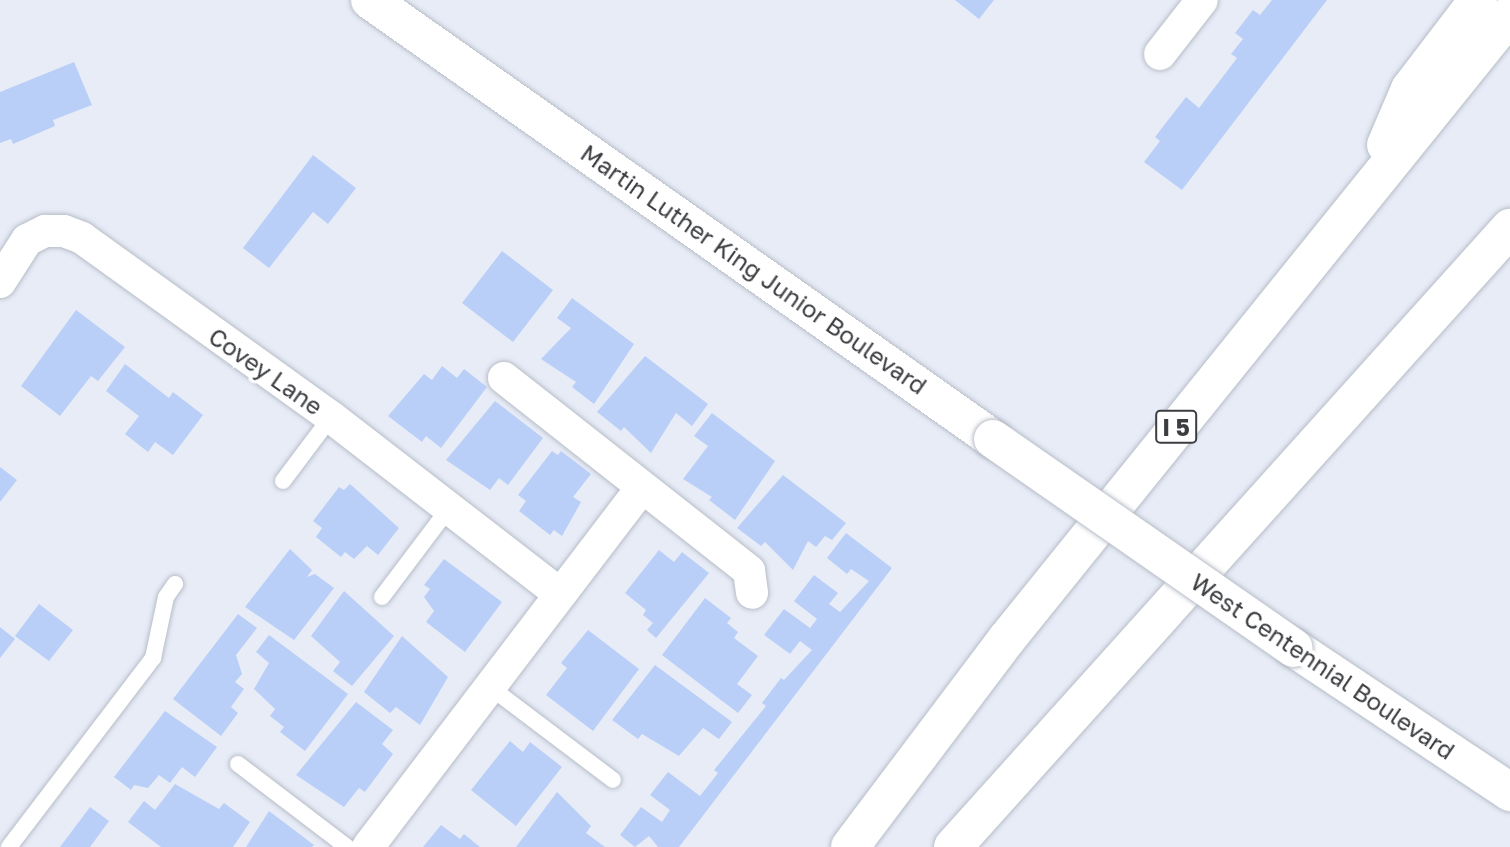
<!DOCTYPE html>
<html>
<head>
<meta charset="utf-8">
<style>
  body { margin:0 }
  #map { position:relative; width:1510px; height:847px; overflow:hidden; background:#e7ecf7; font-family:"Golos Text",sans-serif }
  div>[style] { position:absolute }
  .building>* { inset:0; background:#bacff8 }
  .roads { filter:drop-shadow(0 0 2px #b7bdc7) drop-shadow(0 0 2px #b7bdc7) }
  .service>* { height:16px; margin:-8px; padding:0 8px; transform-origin:8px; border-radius:8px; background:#fff }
  .minor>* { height:32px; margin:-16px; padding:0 16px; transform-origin:16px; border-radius:16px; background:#fff }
  .secondary>* { height:38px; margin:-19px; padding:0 19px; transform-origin:19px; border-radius:19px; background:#fff }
  .motorway>* { height:38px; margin:-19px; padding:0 19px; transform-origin:19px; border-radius:19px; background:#fff }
  .bridges { filter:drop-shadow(0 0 2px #b7bdc7) drop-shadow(0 0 2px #b7bdc7) }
  .secondary-bridge>* { height:38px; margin:-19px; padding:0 19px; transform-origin:19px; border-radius:19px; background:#fff }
  span { translate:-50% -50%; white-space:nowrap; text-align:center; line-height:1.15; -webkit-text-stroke:7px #fff; paint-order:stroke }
  .shield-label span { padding:2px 5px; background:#fff; border:2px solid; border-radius:5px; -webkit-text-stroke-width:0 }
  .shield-label { font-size:23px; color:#3b3d41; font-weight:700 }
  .street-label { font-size:24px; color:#3b3d41 }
</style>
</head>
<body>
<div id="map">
  <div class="building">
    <div style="clip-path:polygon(955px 0,994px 0,979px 19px)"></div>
    <div style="clip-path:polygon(1272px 0,1327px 0,1182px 190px,1144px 162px,1160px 141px,1155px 137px,1186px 97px,1199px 108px,1237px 58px,1231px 54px,1243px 39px,1235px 33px,1253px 10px,1260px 15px)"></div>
    <div style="clip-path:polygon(74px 62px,92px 105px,53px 120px,55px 126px,13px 144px,11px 139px,0 143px,0 92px)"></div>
    <div style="clip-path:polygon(313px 155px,356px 188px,328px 224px,313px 212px,269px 268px,243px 248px)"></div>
    <div style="clip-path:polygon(502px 251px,553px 290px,513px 342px,462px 303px)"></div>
    <div style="clip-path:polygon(572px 298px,634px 344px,594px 404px,572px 387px,576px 382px,541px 359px,571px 328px,557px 318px)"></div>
    <div style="clip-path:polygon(76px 310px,125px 347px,98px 381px,91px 376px,60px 416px,21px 386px)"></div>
    <div style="clip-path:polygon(645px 356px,708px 404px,692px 426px,676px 413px,651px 453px,624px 427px,621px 431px,597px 412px)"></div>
    <div style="clip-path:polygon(125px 364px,169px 398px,173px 392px,203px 415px,173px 455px,155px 442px,148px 452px,125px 434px,139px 416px,106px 391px)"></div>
    <div style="clip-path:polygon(442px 366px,457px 378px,464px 369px,487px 387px,441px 448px,426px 436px,422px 442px,388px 416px,424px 374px,432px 380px)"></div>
    <div style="clip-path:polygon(495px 401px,543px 438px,508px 485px,499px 478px,490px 490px,446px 460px)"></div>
    <div style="clip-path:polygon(712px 413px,775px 461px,735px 520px,709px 500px,712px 497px,683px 479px,708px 446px,694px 436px)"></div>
    <div style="clip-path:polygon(552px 451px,558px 455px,561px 451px,591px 474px,573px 497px,581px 502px,562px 536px,554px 530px,550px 535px,519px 511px,526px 501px,518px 495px)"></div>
    <div style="clip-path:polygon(0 467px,17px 480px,0 502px)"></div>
    <div style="clip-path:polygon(783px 475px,846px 523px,832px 540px,825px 536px,816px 547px,808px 541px,793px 570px,765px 542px,761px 546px,737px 528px)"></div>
    <div style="clip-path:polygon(350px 484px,399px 528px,378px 555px,367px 546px,354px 559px,345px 552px,341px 557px,316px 537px,322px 528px,313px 521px,339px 487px,344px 490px)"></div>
    <div style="clip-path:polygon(846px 533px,892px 568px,679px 847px,658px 847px,649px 836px,635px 847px,620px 835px,641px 807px,662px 822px,670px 810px,650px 795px,668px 772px,700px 796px,718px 773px,714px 770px,766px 706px,762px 703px,781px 678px,784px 680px,812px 650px,800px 641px,790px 654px,764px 635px,784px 609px,810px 628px,817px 619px,794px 601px,814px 575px,838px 593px,829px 604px,840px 612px,869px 581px,851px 569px,847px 574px,827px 558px)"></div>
    <div style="clip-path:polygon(290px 549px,312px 570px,307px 577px,315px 574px,334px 588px,294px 640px,245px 607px)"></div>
    <div style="clip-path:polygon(659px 550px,674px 562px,682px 552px,709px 573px,656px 638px,647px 630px,653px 623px,643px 615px,646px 610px,625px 593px)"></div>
    <div style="clip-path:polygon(444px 559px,502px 602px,465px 652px,426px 622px,434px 611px,424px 597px,430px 589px,424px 585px)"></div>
    <div style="clip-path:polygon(344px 591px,394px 636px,352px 686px,333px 671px,340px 662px,311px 636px)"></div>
    <div style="clip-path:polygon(705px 598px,731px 618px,727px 623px,738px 632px,734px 638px,758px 656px,737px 684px,752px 695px,738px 713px,662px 655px)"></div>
    <div style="clip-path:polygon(39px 604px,73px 630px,49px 661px,15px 636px)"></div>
    <div style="clip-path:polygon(238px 614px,257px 628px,236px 655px,242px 674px,235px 682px,244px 689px,231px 707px,238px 713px,221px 736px,173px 699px)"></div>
    <div style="clip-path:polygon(0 627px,15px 639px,0 658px)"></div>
    <div style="clip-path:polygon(588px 630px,639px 669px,593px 731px,546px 695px,567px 668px,561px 663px)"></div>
    <div style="clip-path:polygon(269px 635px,348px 694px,305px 751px,280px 732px,284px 727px,270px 716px,275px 709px,254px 689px,269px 663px,256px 652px)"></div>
    <div style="clip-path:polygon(402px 636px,448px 677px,420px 725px,396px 707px,390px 713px,364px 692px)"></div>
    <div style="clip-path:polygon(655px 665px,732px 722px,719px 739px,703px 728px,679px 756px,642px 734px,638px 739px,612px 720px)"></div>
    <div style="clip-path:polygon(356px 702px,393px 730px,382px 744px,393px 754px,365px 792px,359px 788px,344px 807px,296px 775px)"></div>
    <div style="clip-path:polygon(165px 711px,217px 747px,195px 777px,182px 767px,170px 783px,159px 775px,148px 788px,134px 785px,131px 790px,114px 777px)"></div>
    <div style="clip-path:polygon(510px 741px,523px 752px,530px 742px,562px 767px,516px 826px,471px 790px)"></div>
    <div style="clip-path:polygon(175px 784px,219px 809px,224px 803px,250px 822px,233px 847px,161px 847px,128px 822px,144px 801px,155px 810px)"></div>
    <div style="clip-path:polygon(557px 792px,591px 826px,586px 833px,605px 847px,516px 847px)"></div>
    <div style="clip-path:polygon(90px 807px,109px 821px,90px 847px,60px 847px)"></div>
    <div style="clip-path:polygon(269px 811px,314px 845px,312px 847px,246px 847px)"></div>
    <div style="clip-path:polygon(441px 825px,460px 839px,464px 834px,480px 847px,423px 847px)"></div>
  </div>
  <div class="roads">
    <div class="service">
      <div style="left:283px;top:481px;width:80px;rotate:-53.1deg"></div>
      <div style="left:382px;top:597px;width:111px;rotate:-53deg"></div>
      <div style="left:490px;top:687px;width:154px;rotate:37.1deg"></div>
      <div style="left:238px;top:764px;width:137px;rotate:37.3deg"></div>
      <div style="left:9px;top:847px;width:238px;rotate:-52.7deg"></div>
      <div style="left:153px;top:658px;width:62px;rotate:-78deg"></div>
      <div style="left:166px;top:597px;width:16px;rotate:-55deg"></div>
    </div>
    <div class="minor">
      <div style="left:1160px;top:54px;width:68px;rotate:-52.1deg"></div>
      <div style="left:0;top:282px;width:50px;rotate:-57.3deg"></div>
      <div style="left:27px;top:240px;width:20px;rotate:-27deg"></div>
      <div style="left:45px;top:231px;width:19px"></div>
      <div style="left:64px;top:231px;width:19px;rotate:21deg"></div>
      <div style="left:82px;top:238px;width:307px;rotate:35.7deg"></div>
      <div style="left:331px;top:417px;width:289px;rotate:37.7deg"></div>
      <div style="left:504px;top:378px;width:312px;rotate:38.2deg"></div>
      <div style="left:749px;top:571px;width:22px;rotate:82deg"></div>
      <div style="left:368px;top:847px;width:452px;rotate:-52.7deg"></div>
    </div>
    <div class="secondary">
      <div style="left:370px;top:0;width:762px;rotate:35.17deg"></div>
      <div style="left:1294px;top:648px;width:260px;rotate:33.7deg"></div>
    </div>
    <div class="motorway">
      <div style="left:1386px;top:145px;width:61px;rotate:-66.8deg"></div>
      <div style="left:1410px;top:89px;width:112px;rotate:-52.6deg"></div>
      <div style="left:850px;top:847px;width:259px;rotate:-53deg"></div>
      <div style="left:1006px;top:640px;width:803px;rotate:-51.12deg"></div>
      <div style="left:953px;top:847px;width:833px;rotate:-48.02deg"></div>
    </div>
  </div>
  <div class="bridges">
    <div class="secondary-bridge">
      <div style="left:993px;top:439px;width:366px;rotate:34.8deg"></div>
    </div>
  </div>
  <div class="shield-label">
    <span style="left:1176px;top:427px">I 5</span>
  </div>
  <div class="street-label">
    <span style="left:754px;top:269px;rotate:35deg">Martin Luther King Junior Boulevard</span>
    <span style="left:266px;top:371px;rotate:35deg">Covey Lane</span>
    <span style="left:1323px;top:666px;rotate:34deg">West Centennial Boulevard</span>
  </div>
</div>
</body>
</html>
